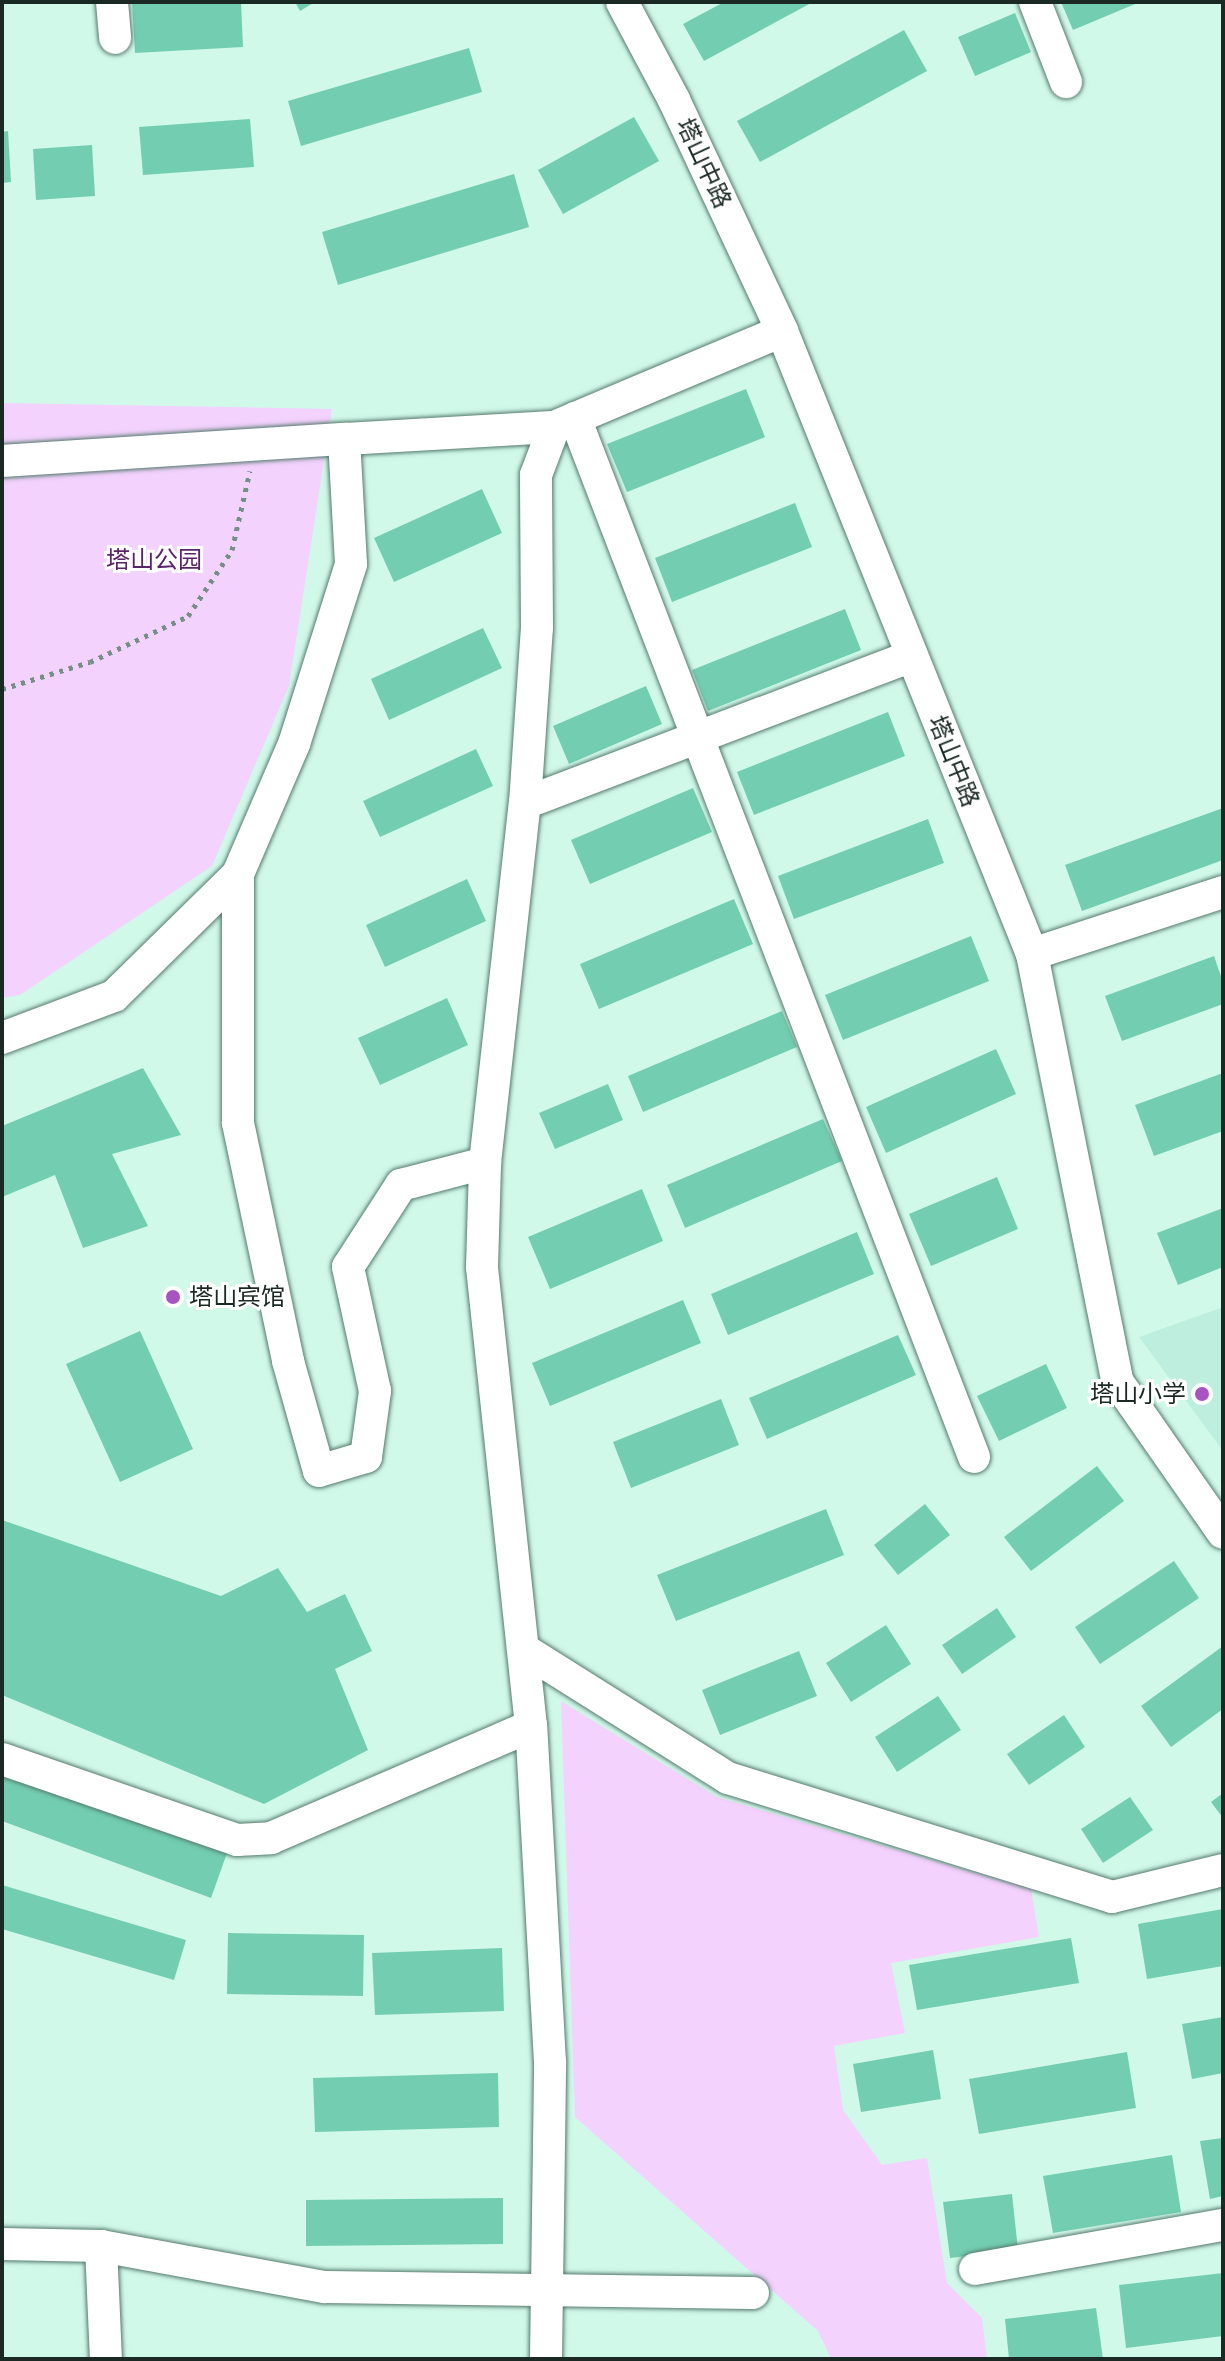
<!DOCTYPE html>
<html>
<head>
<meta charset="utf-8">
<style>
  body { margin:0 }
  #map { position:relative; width:1225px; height:2361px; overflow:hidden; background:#d1f9ea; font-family:"DM Sans","Noto Sans SC",sans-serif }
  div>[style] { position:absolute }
  .built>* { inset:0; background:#beefde }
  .green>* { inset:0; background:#f3d2fd }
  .building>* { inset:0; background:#73ceb1 }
  .path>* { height:5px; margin-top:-2.5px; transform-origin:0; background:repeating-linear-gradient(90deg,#749086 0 4px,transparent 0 10px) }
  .roads { filter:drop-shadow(0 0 2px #567a6e) drop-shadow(0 0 2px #567a6e) }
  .minor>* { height:32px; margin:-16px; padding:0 16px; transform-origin:16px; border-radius:16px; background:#fff }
  .dots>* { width:22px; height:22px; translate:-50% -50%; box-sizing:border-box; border:4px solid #fff; border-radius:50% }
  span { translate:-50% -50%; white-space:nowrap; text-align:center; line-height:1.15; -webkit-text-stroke:6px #fff; paint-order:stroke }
  .street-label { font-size:24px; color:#1a2924 }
  .park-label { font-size:24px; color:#5a236a }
  .poi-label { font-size:24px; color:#1a2924 }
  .left { translate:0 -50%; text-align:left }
  .right { translate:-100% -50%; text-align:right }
  .frame { position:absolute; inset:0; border:4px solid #1a2924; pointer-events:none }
</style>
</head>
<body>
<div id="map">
  <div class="built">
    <div style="clip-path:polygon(1223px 1307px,1223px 1451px,1139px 1337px)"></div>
  </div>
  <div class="green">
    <div style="clip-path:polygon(2px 403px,332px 409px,289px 686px,212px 866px,20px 995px,2px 998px)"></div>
    <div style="clip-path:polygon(561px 1701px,717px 1797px,1031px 1889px,1039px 1937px,891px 1963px,905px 2033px,834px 2046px,843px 2110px,882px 2165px,927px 2158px,947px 2283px,982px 2318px,987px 2359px,831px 2359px,818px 2331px,575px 2117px)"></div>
  </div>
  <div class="building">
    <div style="clip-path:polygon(132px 2px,241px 2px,243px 47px,135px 53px)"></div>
    <div style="clip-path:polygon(295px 2px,315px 2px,300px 11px)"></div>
    <div style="clip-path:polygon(724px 2px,813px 2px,704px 61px,683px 24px)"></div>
    <div style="clip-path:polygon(1061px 2px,1140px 2px,1073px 30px)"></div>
    <div style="clip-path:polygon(1015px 13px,1031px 52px,975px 76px,958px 37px)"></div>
    <div style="clip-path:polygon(904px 30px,927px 71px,760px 162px,737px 121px)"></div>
    <div style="clip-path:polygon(469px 48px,482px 92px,301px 146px,288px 101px)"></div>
    <div style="clip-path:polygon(634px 117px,659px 161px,563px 214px,538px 170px)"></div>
    <div style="clip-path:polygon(250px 119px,254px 167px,143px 175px,139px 127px)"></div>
    <div style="clip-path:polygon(8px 131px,11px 182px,2px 183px,2px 132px)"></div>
    <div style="clip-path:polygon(92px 145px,95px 196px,36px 200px,33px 149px)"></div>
    <div style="clip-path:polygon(514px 174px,529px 227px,338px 285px,322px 232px)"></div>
    <div style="clip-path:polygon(746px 389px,765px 437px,627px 492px,607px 444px)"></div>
    <div style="clip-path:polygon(482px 489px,502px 533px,394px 582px,374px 538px)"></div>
    <div style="clip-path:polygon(795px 503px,812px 547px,672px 602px,655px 558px)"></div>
    <div style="clip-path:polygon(845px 609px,861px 650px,708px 711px,692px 670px)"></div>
    <div style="clip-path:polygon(483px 628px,502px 668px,389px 720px,371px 679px)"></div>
    <div style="clip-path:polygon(646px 686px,662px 724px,569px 764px,553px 726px)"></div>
    <div style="clip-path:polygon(888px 712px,905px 756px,754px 815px,737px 772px)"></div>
    <div style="clip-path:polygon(476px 749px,493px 786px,380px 837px,363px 801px)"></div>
    <div style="clip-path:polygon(693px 788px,712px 832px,590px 884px,571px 840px)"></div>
    <div style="clip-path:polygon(1223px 808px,1223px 860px,1082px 911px,1065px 865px)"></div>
    <div style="clip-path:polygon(928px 819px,944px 863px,794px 919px,778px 876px)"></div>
    <div style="clip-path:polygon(467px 879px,486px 921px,385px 967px,366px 925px)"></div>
    <div style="clip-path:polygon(734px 899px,753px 944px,599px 1009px,580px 964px)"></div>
    <div style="clip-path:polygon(971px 936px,989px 981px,843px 1040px,825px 995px)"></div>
    <div style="clip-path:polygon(1214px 956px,1223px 982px,1223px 1004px,1122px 1041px,1105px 996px)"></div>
    <div style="clip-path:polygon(447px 998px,468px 1045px,380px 1085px,358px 1038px)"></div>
    <div style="clip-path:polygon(782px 1011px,797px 1047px,643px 1112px,628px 1076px)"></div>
    <div style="clip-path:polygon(996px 1049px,1016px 1094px,886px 1153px,866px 1107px)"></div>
    <div style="clip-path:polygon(143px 1068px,181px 1135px,112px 1154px,148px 1226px,83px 1248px,55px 1175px,2px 1197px,2px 1126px)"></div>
    <div style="clip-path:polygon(1223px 1073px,1223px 1131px,1154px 1156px,1135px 1105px)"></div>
    <div style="clip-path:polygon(608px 1084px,623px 1120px,555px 1149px,539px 1113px)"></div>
    <div style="clip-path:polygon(823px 1119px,842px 1161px,685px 1228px,667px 1185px)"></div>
    <div style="clip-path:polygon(997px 1177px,1018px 1229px,931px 1266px,909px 1214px)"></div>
    <div style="clip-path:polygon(642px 1189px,663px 1241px,550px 1289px,528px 1237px)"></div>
    <div style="clip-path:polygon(1223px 1208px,1223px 1267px,1178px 1285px,1157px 1233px)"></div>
    <div style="clip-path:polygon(857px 1232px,874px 1274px,728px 1335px,711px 1294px)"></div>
    <div style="clip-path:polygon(683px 1300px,701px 1343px,550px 1406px,532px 1363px)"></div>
    <div style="clip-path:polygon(140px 1331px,193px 1449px,120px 1482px,66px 1364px)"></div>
    <div style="clip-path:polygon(898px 1335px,916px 1375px,767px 1439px,749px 1398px)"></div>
    <div style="clip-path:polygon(1046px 1364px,1067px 1408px,999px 1441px,977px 1396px)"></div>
    <div style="clip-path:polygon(721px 1399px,739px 1445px,631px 1488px,613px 1442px)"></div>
    <div style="clip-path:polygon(1097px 1466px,1124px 1501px,1031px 1571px,1004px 1537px)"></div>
    <div style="clip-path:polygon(925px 1504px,950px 1535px,898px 1575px,874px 1545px)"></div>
    <div style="clip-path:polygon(826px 1509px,844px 1555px,676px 1621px,657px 1575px)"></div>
    <div style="clip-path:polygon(2px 1520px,221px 1596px,278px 1568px,307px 1612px,345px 1594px,372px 1651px,335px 1669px,368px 1750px,264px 1804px,2px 1695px)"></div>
    <div style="clip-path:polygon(1174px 1561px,1199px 1598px,1100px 1664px,1075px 1627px)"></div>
    <div style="clip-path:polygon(997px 1608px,1016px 1637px,962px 1674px,942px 1645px)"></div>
    <div style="clip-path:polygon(886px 1625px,911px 1664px,851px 1702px,826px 1663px)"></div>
    <div style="clip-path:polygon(1223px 1646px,1223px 1709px,1171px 1747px,1141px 1706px)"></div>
    <div style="clip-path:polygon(799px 1651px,817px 1696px,720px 1735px,702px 1690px)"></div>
    <div style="clip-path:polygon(938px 1696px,961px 1730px,897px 1772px,875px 1737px)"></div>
    <div style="clip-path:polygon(1064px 1715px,1085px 1747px,1029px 1785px,1007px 1754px)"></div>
    <div style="clip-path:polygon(2px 1770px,227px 1853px,211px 1898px,2px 1821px)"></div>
    <div style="clip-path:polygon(1223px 1793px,1223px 1818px,1211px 1802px)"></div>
    <div style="clip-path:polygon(1130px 1797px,1153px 1830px,1103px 1863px,1081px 1829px)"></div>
    <div style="clip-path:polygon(2px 1885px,186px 1940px,174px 1980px,2px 1929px)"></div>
    <div style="clip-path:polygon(1223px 1909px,1223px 1966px,1147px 1979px,1138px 1924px)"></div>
    <div style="clip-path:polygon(228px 1933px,364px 1935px,363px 1996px,227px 1994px)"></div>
    <div style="clip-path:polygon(1071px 1938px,1079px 1983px,917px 2010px,909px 1965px)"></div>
    <div style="clip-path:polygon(502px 1948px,504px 2011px,375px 2015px,372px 1953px)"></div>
    <div style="clip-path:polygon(1223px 2017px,1223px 2073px,1192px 2079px,1182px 2024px)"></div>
    <div style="clip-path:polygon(933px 2050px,941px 2099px,861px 2112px,853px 2064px)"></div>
    <div style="clip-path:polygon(1127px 2052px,1136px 2108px,979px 2134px,969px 2079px)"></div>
    <div style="clip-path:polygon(498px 2073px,499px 2127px,315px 2132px,313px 2078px)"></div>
    <div style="clip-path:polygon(1223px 2138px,1223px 2196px,1210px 2199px,1200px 2141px)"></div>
    <div style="clip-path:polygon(1172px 2155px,1181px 2212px,1053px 2233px,1043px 2176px)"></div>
    <div style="clip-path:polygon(1012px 2194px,1018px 2250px,950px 2258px,943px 2202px)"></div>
    <div style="clip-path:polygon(503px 2198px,503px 2244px,306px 2246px,306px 2200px)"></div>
    <div style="clip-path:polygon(1223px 2273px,1223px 2336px,1126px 2348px,1119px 2285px)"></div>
    <div style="clip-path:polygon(1096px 2308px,1103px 2359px,1009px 2359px,1005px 2319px)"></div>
  </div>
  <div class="path">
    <div style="left:2px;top:689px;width:92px;rotate:-17.1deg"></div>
    <div style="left:90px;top:662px;width:108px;rotate:-25.1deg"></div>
    <div style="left:188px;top:616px;width:79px;rotate:-56.3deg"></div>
    <div style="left:232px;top:550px;width:81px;rotate:-77.2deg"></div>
  </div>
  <div class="roads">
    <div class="minor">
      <div style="left:112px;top:2px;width:36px;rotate:85deg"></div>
      <div style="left:622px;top:2px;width:111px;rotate:62deg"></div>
      <div style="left:674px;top:100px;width:255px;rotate:64.9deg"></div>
      <div style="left:782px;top:331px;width:671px;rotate:68.14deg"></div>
      <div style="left:1032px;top:954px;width:435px;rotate:78.7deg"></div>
      <div style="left:1117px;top:1381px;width:185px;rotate:55.1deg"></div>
      <div style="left:1035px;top:2px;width:86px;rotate:68.8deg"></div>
      <div style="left:575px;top:418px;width:1113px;rotate:68.99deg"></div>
      <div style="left:2px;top:461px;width:343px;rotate:-3.7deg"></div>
      <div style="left:525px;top:803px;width:414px;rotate:-20.8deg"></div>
      <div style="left:238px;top:874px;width:249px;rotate:90deg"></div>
      <div style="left:238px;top:1123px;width:243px;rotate:78.1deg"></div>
      <div style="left:288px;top:1361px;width:114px;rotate:74.3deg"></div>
      <div style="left:319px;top:1471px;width:49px;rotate:-16.6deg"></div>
      <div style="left:366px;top:1457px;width:67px;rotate:-82.2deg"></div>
      <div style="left:375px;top:1391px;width:127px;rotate:-102.3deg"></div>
      <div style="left:348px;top:1267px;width:98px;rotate:-57.1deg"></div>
      <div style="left:401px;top:1185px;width:87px;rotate:-14.7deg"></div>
      <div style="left:1032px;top:954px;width:201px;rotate:-18deg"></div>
      <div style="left:2px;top:1038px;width:120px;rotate:-20.6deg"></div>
      <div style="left:114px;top:996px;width:174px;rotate:-44.5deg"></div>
      <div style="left:238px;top:874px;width:142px;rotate:-66.7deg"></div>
      <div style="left:294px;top:744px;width:189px;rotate:-72.4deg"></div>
      <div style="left:351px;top:564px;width:125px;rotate:-93.2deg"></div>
      <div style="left:344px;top:439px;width:210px;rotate:-3.3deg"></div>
      <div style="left:523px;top:1649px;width:242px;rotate:32.2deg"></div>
      <div style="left:728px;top:1778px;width:402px;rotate:17.2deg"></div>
      <div style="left:1112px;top:1897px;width:114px;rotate:-13.7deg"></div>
      <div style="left:2px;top:1759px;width:249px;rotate:19deg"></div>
      <div style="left:237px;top:1840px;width:34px;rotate:-3deg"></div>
      <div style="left:271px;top:1838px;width:283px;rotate:-23.3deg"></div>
      <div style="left:2px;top:2244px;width:99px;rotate:1.2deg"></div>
      <div style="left:101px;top:2246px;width:228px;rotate:10.4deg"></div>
      <div style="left:325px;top:2287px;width:428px;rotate:0.8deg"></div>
      <div style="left:101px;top:2246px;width:113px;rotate:87.5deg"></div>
      <div style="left:975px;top:2269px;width:252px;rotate:-10.1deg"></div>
      <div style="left:546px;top:2359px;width:297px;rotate:-89.2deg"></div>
      <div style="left:550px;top:2062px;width:337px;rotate:-93.2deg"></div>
      <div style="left:531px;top:1726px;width:462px;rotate:-96.1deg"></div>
      <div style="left:482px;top:1267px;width:104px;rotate:-88.3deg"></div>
      <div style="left:485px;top:1163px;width:362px;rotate:-83.7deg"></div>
      <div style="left:525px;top:803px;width:175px;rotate:-86.1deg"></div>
      <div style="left:537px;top:628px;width:153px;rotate:-90.4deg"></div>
      <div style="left:536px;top:475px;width:51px;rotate:-69.4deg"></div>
      <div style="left:554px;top:427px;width:247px;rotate:-22.8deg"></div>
    </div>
  </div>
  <div class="dots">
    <div style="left:173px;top:1297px;background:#a853c1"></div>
    <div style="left:1202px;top:1394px;background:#a853c1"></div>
  </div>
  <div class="street-label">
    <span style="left:704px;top:163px;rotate:65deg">塔山中路</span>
    <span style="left:954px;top:761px;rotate:68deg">塔山中路</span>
  </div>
  <div class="park-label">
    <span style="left:154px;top:560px">塔山公园</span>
  </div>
  <div class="poi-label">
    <span class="left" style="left:189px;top:1297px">塔山宾馆</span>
    <span class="right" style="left:1186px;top:1394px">塔山小学</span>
  </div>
  <div class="frame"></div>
</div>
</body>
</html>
